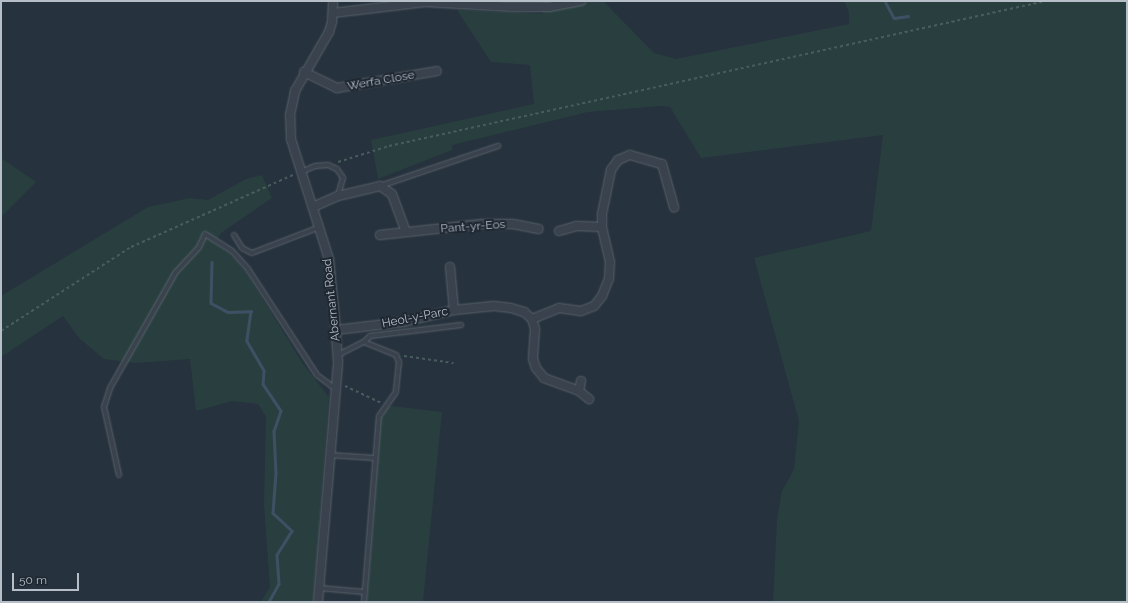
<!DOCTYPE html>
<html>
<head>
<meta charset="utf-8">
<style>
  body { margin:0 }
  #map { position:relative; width:1128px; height:603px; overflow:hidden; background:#26323d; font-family:Raleway,sans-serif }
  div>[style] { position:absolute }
  .green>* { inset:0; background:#293f3f }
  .stream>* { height:2.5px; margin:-1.25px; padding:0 1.25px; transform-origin:1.25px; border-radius:1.25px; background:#3d5164 }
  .path>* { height:1.5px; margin-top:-0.75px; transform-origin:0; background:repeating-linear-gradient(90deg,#485c5d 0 3px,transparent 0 6px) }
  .roads { filter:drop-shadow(0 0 1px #58616b) drop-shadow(0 0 1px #58616b) }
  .service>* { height:4px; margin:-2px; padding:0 2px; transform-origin:2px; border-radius:2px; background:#3a434d }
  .minor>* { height:8px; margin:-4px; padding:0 4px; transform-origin:4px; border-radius:4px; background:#3a434d }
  span { translate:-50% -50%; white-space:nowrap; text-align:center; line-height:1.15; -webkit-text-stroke:4px #1f2832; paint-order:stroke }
  .street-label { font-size:12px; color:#b6bec8 }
  .frame { position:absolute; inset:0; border:2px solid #b6bec8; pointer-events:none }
  .scale { position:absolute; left:12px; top:573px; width:67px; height:18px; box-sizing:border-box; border:2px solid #b6bec8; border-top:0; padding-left:5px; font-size:12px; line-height:14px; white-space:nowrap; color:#b6bec8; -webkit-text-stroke:3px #1f2832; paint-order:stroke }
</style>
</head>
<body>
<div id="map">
  <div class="green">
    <div style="clip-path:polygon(542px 1px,603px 1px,654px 53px,676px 59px,849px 24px,849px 12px,844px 1px,1127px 1px,1127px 602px,773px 602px,777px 519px,782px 491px,794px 469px,799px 421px,754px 258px,871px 231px,883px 135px,701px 158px,670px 107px,660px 106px,588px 112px,452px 145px,452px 150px,378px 179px,371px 140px,534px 104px,530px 65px,491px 62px,457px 10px,543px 14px)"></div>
    <div style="clip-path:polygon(1px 158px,36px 182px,1px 217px)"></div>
    <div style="clip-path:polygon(262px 175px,272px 198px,221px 233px,215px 244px,229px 253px,246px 272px,303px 364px,329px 397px,313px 602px,261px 602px,270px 587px,264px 505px,266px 417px,258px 404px,232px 401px,196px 411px,190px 359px,135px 363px,104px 359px,79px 338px,63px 316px,1px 357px,1px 296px,148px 207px,190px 198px,208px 200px,246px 179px)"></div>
    <div style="clip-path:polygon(392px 406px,442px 412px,423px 602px,367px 602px,381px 417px,385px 409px)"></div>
  </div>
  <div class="stream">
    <div style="left:885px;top:1px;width:19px;rotate:62deg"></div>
    <div style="left:894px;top:18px;width:14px;rotate:-8deg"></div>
    <div style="left:212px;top:262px;width:41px;rotate:91.4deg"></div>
    <div style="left:211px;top:303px;width:19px;rotate:28deg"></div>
    <div style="left:228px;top:312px;width:23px;rotate:-2deg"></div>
    <div style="left:251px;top:311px;width:30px;rotate:98deg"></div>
    <div style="left:247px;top:341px;width:34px;rotate:60deg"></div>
    <div style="left:264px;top:371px;width:13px;rotate:94deg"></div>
    <div style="left:263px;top:384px;width:32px;rotate:56deg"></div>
    <div style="left:281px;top:411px;width:21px;rotate:109deg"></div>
    <div style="left:274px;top:431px;width:42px;rotate:87.3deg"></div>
    <div style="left:276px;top:473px;width:40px;rotate:94.3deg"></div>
    <div style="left:273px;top:513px;width:26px;rotate:43deg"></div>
    <div style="left:292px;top:531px;width:28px;rotate:122deg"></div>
    <div style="left:277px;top:555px;width:29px;rotate:86deg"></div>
    <div style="left:279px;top:584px;width:21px;rotate:119deg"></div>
  </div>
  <div class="path">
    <div style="left:338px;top:162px;width:53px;rotate:-17.4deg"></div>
    <div style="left:389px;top:146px;width:673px;rotate:-12.45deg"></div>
    <div style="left:1px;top:331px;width:155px;rotate:-32.9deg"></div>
    <div style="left:131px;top:247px;width:177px;rotate:-24deg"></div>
    <div style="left:404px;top:356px;width:50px;rotate:8deg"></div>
    <div style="left:345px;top:386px;width:40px;rotate:25deg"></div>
  </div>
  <div class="roads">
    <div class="service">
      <div style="left:301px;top:172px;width:15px;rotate:-23deg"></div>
      <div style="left:315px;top:166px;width:13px;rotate:-4deg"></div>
      <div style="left:328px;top:165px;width:10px;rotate:24deg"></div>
      <div style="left:337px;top:169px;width:11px;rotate:56deg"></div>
      <div style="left:343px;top:178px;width:19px;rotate:106deg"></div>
      <div style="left:380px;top:186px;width:125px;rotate:-18.7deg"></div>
      <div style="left:234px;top:235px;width:15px;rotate:58deg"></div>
      <div style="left:242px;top:248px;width:11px;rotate:27deg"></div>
      <div style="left:252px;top:253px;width:73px;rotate:-20.9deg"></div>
      <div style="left:364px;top:342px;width:8px;rotate:-45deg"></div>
      <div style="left:370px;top:336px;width:92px;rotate:-6.9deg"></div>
      <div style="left:338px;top:355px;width:29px;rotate:-27deg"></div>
      <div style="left:364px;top:342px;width:35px;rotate:22deg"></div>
      <div style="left:396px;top:355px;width:8px;rotate:67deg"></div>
      <div style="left:399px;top:362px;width:30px;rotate:96deg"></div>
      <div style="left:396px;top:392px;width:29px;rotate:125deg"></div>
      <div style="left:379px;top:416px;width:187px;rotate:94.6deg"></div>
      <div style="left:329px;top:455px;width:46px;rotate:3.7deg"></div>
      <div style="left:119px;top:475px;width:70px;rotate:-102.4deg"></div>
      <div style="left:104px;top:407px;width:20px;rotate:-72deg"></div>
      <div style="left:110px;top:388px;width:133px;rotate:-60.4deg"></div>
      <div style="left:176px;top:272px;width:34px;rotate:-47deg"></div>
      <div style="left:199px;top:247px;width:14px;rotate:-65deg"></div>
      <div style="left:205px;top:234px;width:32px;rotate:32deg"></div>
      <div style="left:232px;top:251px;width:24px;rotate:48deg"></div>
      <div style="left:248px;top:269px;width:126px;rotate:56.9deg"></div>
      <div style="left:317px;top:375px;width:21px;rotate:37deg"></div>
      <div style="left:319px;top:588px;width:46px;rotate:5deg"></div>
    </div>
    <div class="minor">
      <div style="left:333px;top:13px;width:93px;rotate:-6.8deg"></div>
      <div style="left:425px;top:2px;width:88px;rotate:3.3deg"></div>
      <div style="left:513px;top:7px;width:36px"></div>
      <div style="left:549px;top:7px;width:33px;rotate:-11deg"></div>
      <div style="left:304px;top:72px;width:37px;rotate:26deg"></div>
      <div style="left:337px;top:88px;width:101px;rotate:-9.6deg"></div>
      <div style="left:313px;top:207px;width:27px;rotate:-24deg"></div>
      <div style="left:338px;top:196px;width:43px;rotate:-13.4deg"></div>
      <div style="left:380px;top:186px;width:14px;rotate:34deg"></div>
      <div style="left:392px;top:194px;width:40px;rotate:69.8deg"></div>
      <div style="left:559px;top:231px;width:18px;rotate:-16deg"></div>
      <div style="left:576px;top:226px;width:26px;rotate:2deg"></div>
      <div style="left:380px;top:235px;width:102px;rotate:-6.2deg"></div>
      <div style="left:481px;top:224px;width:32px"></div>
      <div style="left:513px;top:224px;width:26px;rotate:11deg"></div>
      <div style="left:450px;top:267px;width:43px;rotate:84.7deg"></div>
      <div style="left:532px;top:319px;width:29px;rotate:-22deg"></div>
      <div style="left:559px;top:308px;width:22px;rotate:8deg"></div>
      <div style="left:581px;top:311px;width:14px;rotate:-21deg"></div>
      <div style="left:594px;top:306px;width:13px;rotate:-51deg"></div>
      <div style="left:602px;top:296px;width:18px;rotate:-68deg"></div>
      <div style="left:609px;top:279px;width:17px;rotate:-87deg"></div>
      <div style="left:610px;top:262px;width:36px;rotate:-103deg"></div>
      <div style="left:602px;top:227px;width:13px;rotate:-90deg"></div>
      <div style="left:602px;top:214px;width:45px;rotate:-78.4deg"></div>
      <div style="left:611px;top:170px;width:12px;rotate:-55deg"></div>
      <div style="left:618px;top:160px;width:13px;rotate:-23deg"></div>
      <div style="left:630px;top:155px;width:33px;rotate:16deg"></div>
      <div style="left:662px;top:164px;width:45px;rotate:74.4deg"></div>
      <div style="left:336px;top:330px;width:67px;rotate:-6.8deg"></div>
      <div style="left:403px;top:322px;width:52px;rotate:-13.2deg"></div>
      <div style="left:454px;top:310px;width:40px;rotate:-5.7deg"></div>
      <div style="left:494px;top:306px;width:17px;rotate:7deg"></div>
      <div style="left:511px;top:308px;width:14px;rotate:17deg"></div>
      <div style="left:524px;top:312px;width:11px;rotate:41deg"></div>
      <div style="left:532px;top:319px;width:10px;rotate:73deg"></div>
      <div style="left:535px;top:329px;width:30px;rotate:94deg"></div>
      <div style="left:533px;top:359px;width:9px;rotate:72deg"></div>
      <div style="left:536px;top:368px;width:13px;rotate:51deg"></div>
      <div style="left:544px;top:378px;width:37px;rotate:20deg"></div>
      <div style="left:581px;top:381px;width:10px;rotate:101deg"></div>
      <div style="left:579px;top:391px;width:13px;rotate:39deg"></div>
      <div style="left:318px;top:602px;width:241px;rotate:-85.2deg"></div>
      <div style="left:338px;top:362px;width:32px;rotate:-94deg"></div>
      <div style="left:336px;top:330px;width:71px;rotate:-95.6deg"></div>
      <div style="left:329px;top:259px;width:126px;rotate:-107.6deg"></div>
      <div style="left:291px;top:139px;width:24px;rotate:-92deg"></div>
      <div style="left:290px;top:115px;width:25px;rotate:-78deg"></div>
      <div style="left:295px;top:91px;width:68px;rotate:-60deg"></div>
      <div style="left:329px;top:32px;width:10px;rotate:-73deg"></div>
      <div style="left:332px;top:22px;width:21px;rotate:-87deg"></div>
    </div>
  </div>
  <div class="street-label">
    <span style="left:381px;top:81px;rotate:-10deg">Werfa Close</span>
    <span style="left:473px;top:227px;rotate:-4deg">Pant-yr-Eos</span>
    <span style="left:332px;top:300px;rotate:-96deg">Abernant Road</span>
    <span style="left:415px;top:318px;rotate:-11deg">Heol-y-Parc</span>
  </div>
  <div class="frame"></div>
  <div class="scale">50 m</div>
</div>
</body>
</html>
